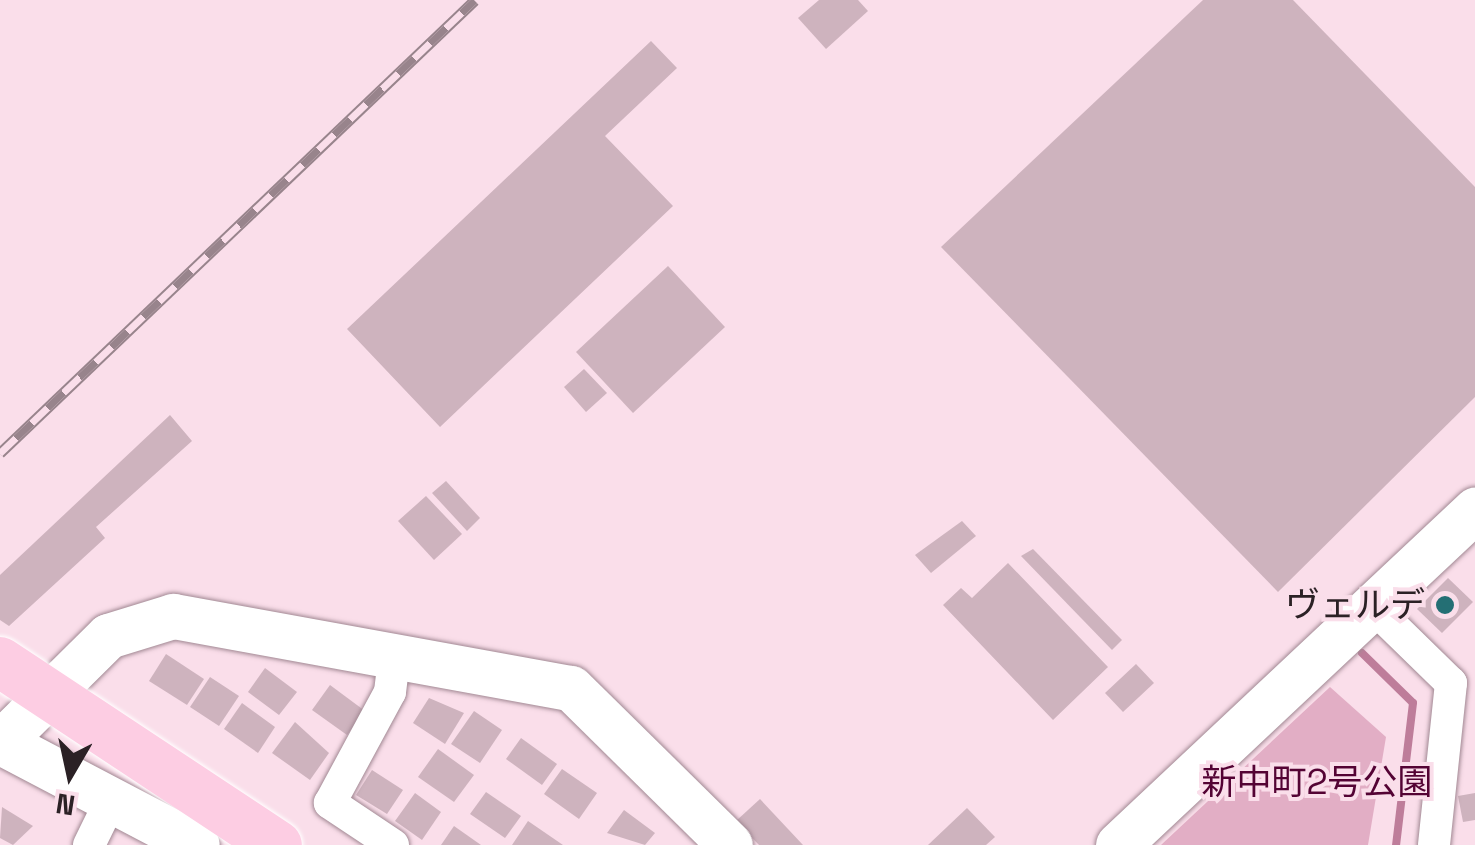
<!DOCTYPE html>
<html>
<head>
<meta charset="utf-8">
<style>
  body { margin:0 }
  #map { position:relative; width:1475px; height:845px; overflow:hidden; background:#fadeea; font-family:"Space Grotesk","Noto Sans JP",sans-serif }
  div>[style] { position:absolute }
  .green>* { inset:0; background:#e2aec5 }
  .stream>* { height:8px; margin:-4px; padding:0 4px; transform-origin:4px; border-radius:4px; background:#be7d9a }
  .building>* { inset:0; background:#ceb3be }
  .roads { filter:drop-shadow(0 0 2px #a18893) drop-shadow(0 0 2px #a18893) }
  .street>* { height:32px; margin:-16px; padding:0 16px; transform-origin:16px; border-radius:16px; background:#fff }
  .secondary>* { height:45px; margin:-22.5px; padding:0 22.5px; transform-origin:22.5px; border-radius:22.5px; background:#fff }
  .rail>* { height:11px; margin-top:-5.5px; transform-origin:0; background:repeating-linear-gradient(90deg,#fadeea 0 22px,#98848c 0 44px); box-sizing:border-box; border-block:2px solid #98848c }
  .bridges { filter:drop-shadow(0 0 2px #fff) drop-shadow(0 0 2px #fff) }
  .primary-bridge>* { height:50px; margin:-25px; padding:0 25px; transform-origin:25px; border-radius:25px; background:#fdcde3 }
  .dots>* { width:28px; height:28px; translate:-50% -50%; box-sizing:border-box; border:5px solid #fadeea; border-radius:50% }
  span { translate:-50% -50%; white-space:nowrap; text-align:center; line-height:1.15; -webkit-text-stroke:8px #fadeea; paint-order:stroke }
  .poi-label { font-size:35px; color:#2b2125 }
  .right { translate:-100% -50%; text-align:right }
  .park-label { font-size:35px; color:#540334 }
  .north { position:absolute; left:20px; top:725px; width:100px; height:100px; -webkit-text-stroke:8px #fadeea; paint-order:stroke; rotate:189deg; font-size:28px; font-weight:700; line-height:40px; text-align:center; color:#2b2125 }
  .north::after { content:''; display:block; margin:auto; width:35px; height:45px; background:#2b2125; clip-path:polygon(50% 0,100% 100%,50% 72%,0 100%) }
</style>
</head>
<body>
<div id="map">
  <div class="green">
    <div style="clip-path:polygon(1330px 687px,1386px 737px,1368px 845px,1161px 845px)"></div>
  </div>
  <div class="stream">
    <div style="left:1362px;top:653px;width:71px;rotate:44.4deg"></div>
    <div style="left:1413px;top:703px;width:143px;rotate:96.8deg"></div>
  </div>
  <div class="building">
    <div style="clip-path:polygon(819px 0,858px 0,868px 11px,826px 49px,798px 18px)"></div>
    <div style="clip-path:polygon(1203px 0,1293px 0,1475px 187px,1475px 397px,1278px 592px,941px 247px)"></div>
    <div style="clip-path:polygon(651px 41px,677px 68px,605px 136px,673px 206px,440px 427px,347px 329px)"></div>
    <div style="clip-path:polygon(668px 266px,725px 327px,633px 413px,576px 352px)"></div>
    <div style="clip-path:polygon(584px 369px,607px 393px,586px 412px,564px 387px)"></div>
    <div style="clip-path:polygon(170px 415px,192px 441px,96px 527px,105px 538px,9px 626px,0 620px,0 575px)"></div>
    <div style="clip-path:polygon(446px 481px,480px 518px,467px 531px,432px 493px)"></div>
    <div style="clip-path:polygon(426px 496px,462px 534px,434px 560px,398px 521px)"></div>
    <div style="clip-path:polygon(962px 521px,976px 536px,931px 573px,915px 555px)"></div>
    <div style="clip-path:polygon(1033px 549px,1122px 640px,1112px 650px,1021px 556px)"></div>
    <div style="clip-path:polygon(1008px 563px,1108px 667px,1053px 720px,943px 605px,961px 588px,972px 598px)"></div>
    <div style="clip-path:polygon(1448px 578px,1473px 602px,1442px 633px,1417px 609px)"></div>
    <div style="clip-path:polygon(166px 654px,204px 679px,187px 705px,149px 681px)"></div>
    <div style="clip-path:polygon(1136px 664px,1154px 683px,1123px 712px,1105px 693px)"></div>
    <div style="clip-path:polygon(265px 668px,297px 692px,279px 715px,248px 692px)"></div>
    <div style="clip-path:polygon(210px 677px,239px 696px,219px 726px,190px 707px)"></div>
    <div style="clip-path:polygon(330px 685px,365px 711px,347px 735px,312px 710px)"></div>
    <div style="clip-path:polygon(429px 698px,464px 713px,445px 744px,413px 723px)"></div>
    <div style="clip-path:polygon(242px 703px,275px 727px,258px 753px,224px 729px)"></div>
    <div style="clip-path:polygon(474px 711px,502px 730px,480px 763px,451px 744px)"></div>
    <div style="clip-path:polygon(295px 722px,329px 753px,310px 780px,272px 753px)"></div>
    <div style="clip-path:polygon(521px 738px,557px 764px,542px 785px,506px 759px)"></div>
    <div style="clip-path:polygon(438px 749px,474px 775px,454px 802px,418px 777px)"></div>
    <div style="clip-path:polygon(562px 769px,597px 793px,579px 819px,544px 794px)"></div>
    <div style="clip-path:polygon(372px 770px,403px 790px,387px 814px,356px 795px)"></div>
    <div style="clip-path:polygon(486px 792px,521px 816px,505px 838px,470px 814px)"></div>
    <div style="clip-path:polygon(415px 793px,441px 812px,422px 840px,395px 821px)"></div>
    <div style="clip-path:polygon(1475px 793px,1475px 820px,1463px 822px,1458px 796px)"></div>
    <div style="clip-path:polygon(760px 799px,803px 845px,759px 845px,736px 821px)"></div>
    <div style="clip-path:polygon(2px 807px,33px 826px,13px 845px,0 838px)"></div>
    <div style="clip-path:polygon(967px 808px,995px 837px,986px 845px,928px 845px)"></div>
    <div style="clip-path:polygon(624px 810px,655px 833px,645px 845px,607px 833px)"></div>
    <div style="clip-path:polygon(528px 821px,563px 845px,512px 845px)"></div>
    <div style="clip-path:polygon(454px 826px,481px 845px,441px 845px)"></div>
  </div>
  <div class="roads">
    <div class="street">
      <div style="left:1373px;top:607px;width:109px;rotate:44.3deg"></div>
      <div style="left:1451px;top:683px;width:163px;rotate:96deg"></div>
      <div style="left:89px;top:845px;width:52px;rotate:-63.9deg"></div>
      <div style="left:393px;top:845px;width:76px;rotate:-146.3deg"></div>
      <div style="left:330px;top:803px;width:126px;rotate:-61.6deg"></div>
      <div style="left:390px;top:692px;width:39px;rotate:-83deg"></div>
    </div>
    <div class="secondary">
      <div style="left:1px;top:742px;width:221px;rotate:27.7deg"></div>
      <div style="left:0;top:743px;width:152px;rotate:-44.7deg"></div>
      <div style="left:108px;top:636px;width:68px;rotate:-17.1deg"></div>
      <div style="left:173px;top:616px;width:404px;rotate:10.3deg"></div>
      <div style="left:571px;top:688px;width:223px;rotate:44.6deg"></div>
      <div style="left:1118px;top:845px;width:490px;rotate:-43.2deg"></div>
    </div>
  </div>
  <div class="rail">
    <div style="left:0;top:453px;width:656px;rotate:-43.64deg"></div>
  </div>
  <div class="bridges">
    <div class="primary-bridge">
      <div style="left:0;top:662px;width:332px;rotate:33.5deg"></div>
    </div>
  </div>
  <div class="dots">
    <div style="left:1445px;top:605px;background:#246f74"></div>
  </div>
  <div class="poi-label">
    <span class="right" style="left:1425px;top:605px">ヴェルデ</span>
  </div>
  <div class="park-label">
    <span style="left:1317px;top:782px">新中町2号公園</span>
  </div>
  <div class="north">N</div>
</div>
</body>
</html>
